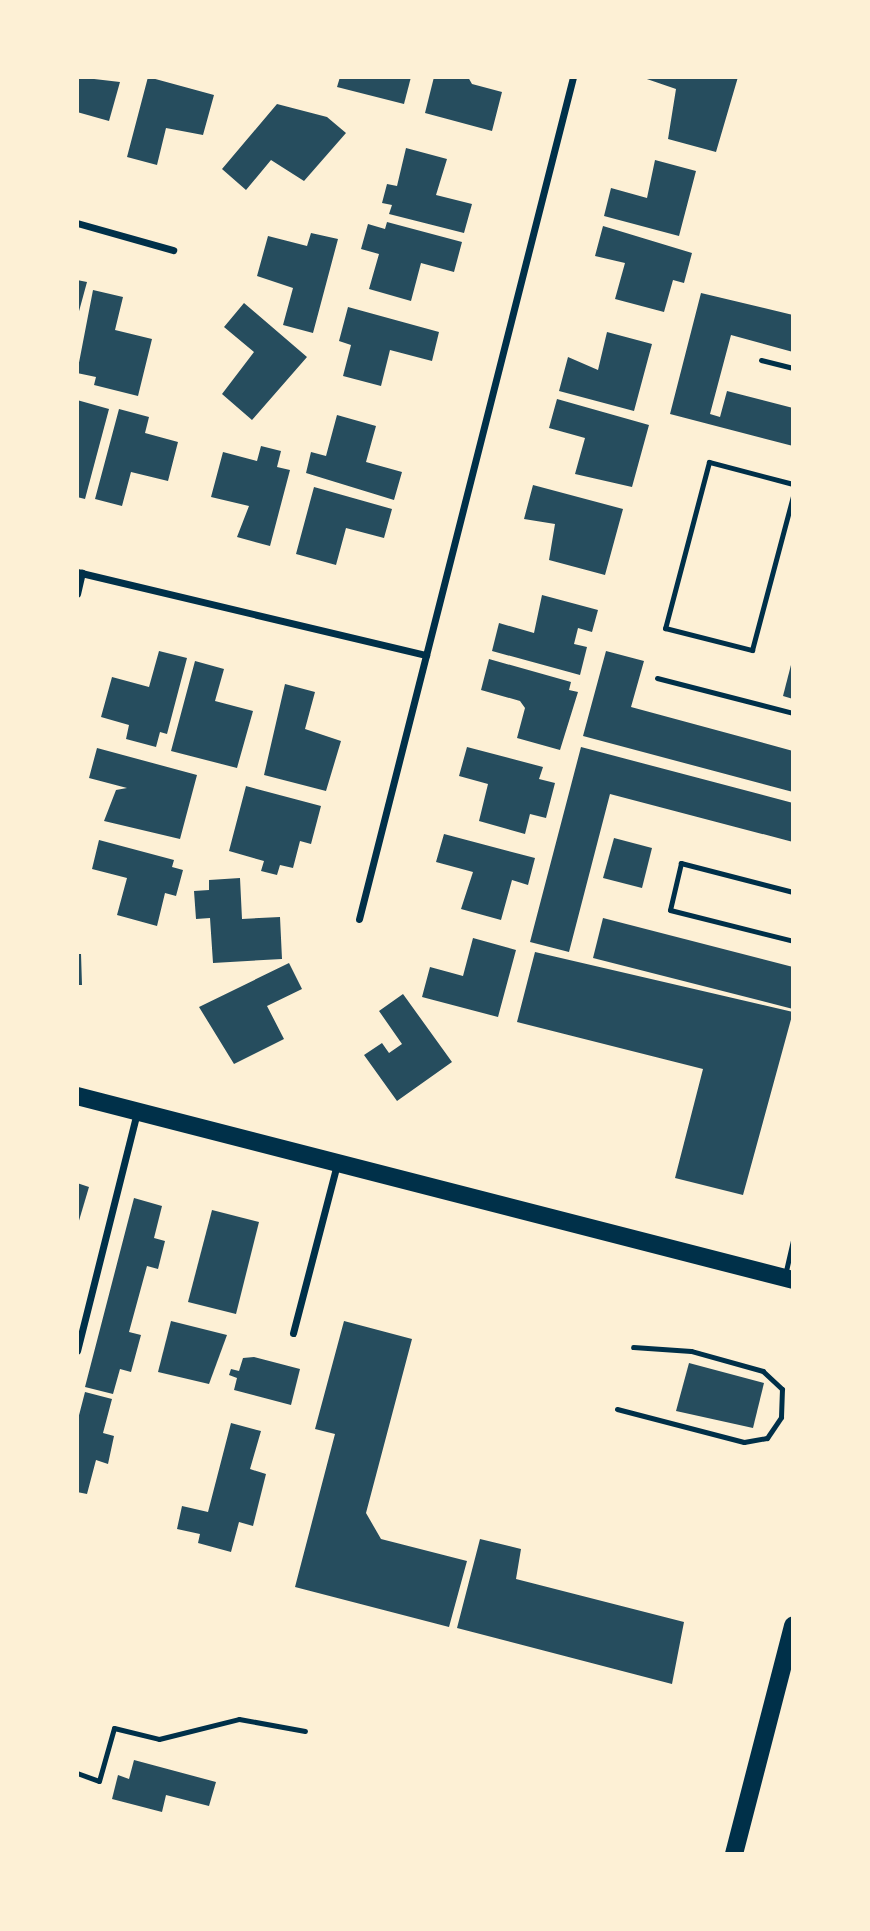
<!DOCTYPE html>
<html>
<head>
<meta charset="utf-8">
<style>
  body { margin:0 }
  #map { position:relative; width:870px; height:1931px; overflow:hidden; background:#fdf0d5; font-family:Barlow,sans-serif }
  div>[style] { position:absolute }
  .building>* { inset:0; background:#264d5e }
  .service>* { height:5px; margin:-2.5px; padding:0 2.5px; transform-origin:2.5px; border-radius:2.5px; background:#003049 }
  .minor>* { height:7px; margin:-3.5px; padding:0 3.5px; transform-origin:3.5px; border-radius:3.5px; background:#003049 }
  .primary>* { height:18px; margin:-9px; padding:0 9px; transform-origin:9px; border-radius:9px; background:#003049 }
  span { translate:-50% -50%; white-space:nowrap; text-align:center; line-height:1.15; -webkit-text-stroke:5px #fdf0d5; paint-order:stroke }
  .frame { position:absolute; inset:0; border:79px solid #fdf0d5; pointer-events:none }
</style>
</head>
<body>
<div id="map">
  <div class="building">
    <div style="clip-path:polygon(77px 77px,120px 82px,109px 121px,77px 112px)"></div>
    <div style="clip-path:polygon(148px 77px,214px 95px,203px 135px,166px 128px,157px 165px,127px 157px)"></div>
    <div style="clip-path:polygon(340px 77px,411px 77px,404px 104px,337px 87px)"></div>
    <div style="clip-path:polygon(434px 77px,468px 77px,472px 84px,502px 92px,492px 131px,425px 113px)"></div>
    <div style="clip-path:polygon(641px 77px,738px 77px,716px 152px,668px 139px,676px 89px)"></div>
    <div style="clip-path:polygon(277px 104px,327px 117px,346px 133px,304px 181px,271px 160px,246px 190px,222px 169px)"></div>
    <div style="clip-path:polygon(406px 148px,447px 159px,436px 195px,472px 204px,464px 233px,389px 214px,392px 205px,382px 203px,387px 184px,397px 186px)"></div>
    <div style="clip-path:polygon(655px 160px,696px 171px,679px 236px,604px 216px,611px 188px,647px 198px)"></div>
    <div style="clip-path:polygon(387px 222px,462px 242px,454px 272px,421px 263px,411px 301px,369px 289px,379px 254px,361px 249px,368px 224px,385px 229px)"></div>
    <div style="clip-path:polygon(603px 226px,692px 253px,684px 283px,673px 280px,664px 312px,615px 299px,625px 263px,595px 256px)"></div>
    <div style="clip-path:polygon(311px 233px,338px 239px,313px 333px,283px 325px,293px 288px,257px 276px,268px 236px,307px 246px)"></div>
    <div style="clip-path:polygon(77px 280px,87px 282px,78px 315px,77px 315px)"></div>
    <div style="clip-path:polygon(93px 290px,123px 297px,115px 330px,152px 339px,138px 396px,94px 385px,96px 377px,77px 373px)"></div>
    <div style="clip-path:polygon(701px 293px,793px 315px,793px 352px,731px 335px,710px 414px,720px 417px,727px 391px,793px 408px,793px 446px,670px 414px)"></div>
    <div style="clip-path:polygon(244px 303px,307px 357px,252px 420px,222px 394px,254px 352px,224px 327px)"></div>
    <div style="clip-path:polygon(348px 307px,439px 332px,432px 361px,390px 350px,381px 386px,343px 376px,351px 345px,339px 341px)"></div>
    <div style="clip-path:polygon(607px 332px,652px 344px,634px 411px,559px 391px,568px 357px,598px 370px)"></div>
    <div style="clip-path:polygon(557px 399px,649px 425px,632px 487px,575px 474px,585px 438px,549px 428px)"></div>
    <div style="clip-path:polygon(77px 400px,109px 409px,85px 499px,77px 497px)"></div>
    <div style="clip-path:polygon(119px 409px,149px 417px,145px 433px,178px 442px,168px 481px,131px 472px,122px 506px,95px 499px)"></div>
    <div style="clip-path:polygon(337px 415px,376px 426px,366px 462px,402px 472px,394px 500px,306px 473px,311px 452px,326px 456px)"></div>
    <div style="clip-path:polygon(261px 446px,281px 451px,277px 467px,290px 470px,270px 546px,237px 537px,249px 506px,211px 497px,223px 452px,257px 461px)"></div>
    <div style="clip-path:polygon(533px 485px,623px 509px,605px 575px,549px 560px,555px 524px,524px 519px)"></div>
    <div style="clip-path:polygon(314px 487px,392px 509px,384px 538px,346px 528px,336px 565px,296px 554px)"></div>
    <div style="clip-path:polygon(542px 595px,598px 610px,592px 632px,578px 628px,574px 644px,587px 647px,580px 675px,492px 651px,499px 623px,534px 633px)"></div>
    <div style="clip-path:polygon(159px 651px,187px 658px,167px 734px,160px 732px,156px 747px,126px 739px,129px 725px,101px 717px,112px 677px,149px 687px)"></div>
    <div style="clip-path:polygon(606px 651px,644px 661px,631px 707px,793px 751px,793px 792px,583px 736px)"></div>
    <div style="clip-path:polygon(489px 659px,571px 682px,569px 690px,578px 692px,560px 750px,517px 738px,525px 708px,520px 701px,481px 690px)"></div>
    <div style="clip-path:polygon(195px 661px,224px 669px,215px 701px,253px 711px,237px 768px,171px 751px)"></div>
    <div style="clip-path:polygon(792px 661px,793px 661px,793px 699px,783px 696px)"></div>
    <div style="clip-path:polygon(285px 684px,315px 692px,305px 729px,341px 741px,326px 791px,264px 775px)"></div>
    <div style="clip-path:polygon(467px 747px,543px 767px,539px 779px,555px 783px,546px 818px,530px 814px,525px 834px,479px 821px,488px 784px,459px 776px)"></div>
    <div style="clip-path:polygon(581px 747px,793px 803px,793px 842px,610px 794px,569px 952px,530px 942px)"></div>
    <div style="clip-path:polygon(97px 748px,197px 775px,180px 839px,104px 821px,116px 790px,127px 788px,89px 778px)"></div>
    <div style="clip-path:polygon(246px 786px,321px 806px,311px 844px,300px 841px,293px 868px,280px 865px,277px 875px,261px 871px,264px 861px,229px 851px)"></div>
    <div style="clip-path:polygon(444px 834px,535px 858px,528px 885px,512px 880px,501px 920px,461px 909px,473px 872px,436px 862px)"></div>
    <div style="clip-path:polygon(614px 838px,652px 848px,642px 888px,603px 878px)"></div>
    <div style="clip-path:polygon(99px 840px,174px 860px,172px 867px,183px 870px,176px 896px,165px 893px,157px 926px,117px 915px,127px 878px,92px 869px)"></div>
    <div style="clip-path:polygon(240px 878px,242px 919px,280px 917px,282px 959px,213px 963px,210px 918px,196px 919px,194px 891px,209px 890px,209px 880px)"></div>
    <div style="clip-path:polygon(603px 918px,793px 967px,793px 1009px,593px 958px)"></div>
    <div style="clip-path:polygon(473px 938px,516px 950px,498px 1017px,422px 997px,430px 967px,463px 976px)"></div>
    <div style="clip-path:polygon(535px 952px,793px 1012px,743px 1195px,675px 1178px,703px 1069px,517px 1022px)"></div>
    <div style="clip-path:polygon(77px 954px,81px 954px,82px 985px,77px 985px)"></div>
    <div style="clip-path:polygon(289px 963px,302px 989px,267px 1006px,284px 1039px,234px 1064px,199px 1007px)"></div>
    <div style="clip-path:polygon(403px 994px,452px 1062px,397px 1101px,364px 1055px,382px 1043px,389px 1053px,402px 1044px,379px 1011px)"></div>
    <div style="clip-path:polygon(77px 1183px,89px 1187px,78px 1224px,77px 1224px)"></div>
    <div style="clip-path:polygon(134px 1198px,162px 1206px,154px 1238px,165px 1241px,158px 1269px,147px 1266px,129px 1332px,141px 1335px,131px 1372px,120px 1369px,113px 1394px,85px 1387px)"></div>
    <div style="clip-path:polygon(212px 1210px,259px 1222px,236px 1314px,188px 1302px)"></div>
    <div style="clip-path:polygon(171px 1321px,227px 1335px,209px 1384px,158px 1372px)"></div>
    <div style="clip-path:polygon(344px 1321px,412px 1339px,366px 1513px,381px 1539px,467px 1561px,449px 1627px,295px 1587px,335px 1434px,315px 1429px)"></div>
    <div style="clip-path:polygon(254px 1357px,300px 1369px,291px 1405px,234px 1390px,237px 1378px,229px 1375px,231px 1369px,239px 1371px,243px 1358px)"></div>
    <div style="clip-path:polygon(689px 1363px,764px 1383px,753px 1428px,676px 1411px)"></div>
    <div style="clip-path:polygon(85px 1392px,112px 1399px,103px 1433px,114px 1436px,108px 1464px,96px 1460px,87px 1494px,77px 1492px,77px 1423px)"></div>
    <div style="clip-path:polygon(231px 1423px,261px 1431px,250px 1469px,266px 1474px,253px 1526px,239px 1522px,231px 1552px,198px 1543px,200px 1534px,177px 1529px,182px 1506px,208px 1512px)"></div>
    <div style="clip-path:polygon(480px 1539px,521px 1549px,516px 1579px,684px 1622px,672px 1684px,457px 1628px)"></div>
    <div style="clip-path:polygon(134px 1760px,216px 1782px,209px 1806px,166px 1795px,162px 1812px,112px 1799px,118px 1775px,129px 1779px)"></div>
  </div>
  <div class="service">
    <div style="left:761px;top:360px;width:33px;rotate:14deg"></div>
    <div style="left:793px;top:484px;width:87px;rotate:-165.3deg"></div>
    <div style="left:709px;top:462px;width:172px;rotate:104.8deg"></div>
    <div style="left:665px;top:628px;width:90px;rotate:14.2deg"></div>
    <div style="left:752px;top:650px;width:159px;rotate:-75.1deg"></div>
    <div style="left:657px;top:678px;width:140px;rotate:14.4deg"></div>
    <div style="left:793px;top:892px;width:116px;rotate:-165.5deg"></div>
    <div style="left:681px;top:863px;width:48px;rotate:103.2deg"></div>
    <div style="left:670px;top:910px;width:127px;rotate:14.1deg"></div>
    <div style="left:793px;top:1140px;width:18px;rotate:90deg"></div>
    <div style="left:785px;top:1275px;width:35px;rotate:-77deg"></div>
    <div style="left:617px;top:1409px;width:131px;rotate:14.6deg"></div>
    <div style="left:744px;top:1442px;width:23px;rotate:-10deg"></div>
    <div style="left:767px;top:1438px;width:25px;rotate:-56deg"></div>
    <div style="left:781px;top:1417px;width:28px;rotate:-88deg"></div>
    <div style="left:782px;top:1389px;width:26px;rotate:-137deg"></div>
    <div style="left:763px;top:1371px;width:75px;rotate:-164.5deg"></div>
    <div style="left:691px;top:1351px;width:58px;rotate:-176.1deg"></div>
    <div style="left:77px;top:1773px;width:23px;rotate:20deg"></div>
    <div style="left:99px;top:1781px;width:55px;rotate:-74.2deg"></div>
    <div style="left:114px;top:1728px;width:46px;rotate:13.7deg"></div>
    <div style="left:159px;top:1739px;width:82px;rotate:-14deg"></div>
    <div style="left:239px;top:1719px;width:67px;rotate:10.3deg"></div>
  </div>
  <div class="minor">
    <div style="left:77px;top:223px;width:100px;rotate:15.7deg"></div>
    <div style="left:77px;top:572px;width:359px;rotate:13.4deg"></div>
    <div style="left:77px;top:594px;width:22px;rotate:-77deg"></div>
    <div style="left:359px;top:919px;width:869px;rotate:-75.74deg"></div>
    <div style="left:293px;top:1333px;width:175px;rotate:-75.4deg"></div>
    <div style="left:77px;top:1351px;width:245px;rotate:-75.9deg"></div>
  </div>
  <div class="primary">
    <div style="left:77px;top:1096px;width:739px;rotate:14.41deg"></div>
    <div style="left:734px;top:1854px;width:236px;rotate:-75.5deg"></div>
  </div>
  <div class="frame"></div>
</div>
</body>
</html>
